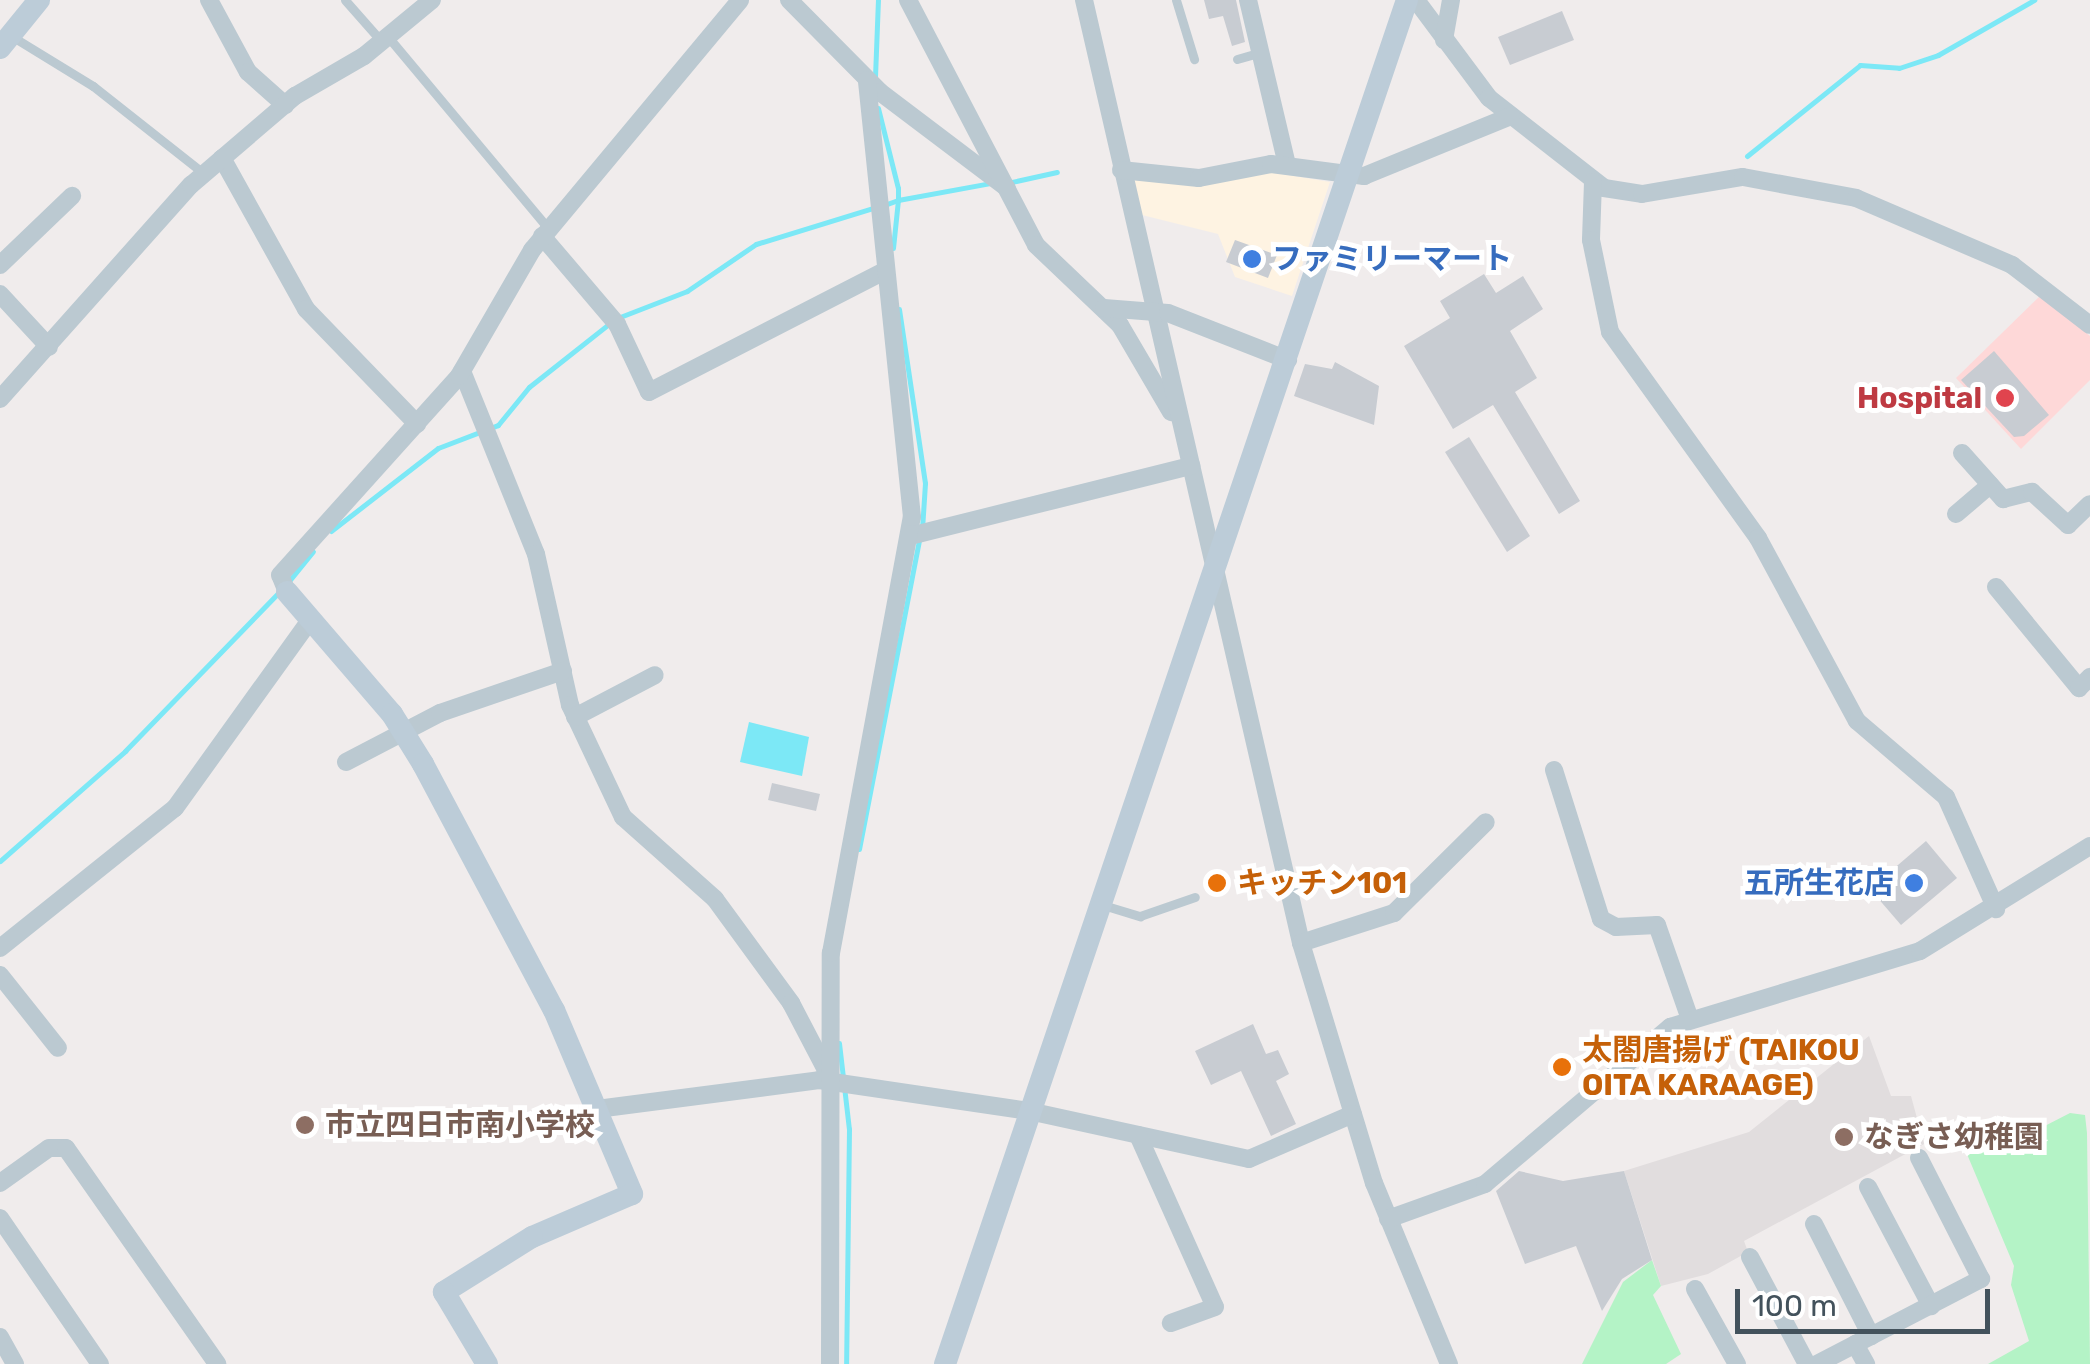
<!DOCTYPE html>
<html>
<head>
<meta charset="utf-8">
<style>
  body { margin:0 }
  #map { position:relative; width:2090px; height:1364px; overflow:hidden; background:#f0ecec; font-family:Rubik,"Noto Sans JP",sans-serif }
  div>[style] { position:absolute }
  .commercial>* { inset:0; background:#fef3e2 }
  .education>* { inset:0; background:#e1ddde }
  .medical>* { inset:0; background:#fed8d8 }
  .green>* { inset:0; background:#b4f3c6 }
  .water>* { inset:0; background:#7ce8f6 }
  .stream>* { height:5px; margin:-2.5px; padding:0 2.5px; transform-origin:2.5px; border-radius:2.5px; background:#7ce8f6 }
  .building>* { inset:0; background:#c8ccd2 }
  .lane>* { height:9px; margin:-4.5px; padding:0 4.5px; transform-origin:4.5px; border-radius:4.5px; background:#bbc9d1 }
  .street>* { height:18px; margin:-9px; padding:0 9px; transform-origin:9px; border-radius:9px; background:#bbc9d1 }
  .secondary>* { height:22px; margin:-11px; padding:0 11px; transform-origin:11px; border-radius:11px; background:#bcccd8 }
  .dots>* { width:28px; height:28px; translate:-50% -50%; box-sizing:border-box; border:5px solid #fff; border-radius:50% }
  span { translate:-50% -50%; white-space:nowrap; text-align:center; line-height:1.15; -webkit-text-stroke:10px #fff; paint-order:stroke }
  .shop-label { font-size:30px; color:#366cbe; font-weight:700 }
  .left { translate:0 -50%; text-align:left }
  .right { translate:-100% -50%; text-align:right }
  .health-label { font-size:30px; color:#be3a42; font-weight:700 }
  .food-label { font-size:30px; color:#c56008; font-weight:700 }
  .education-label { font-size:30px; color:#785e54; font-weight:700 }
  .scale { position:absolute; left:1735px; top:1289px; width:255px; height:45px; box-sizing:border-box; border:5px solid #43525c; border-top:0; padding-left:12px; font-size:30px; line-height:35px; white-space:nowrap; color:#43525c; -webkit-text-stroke:8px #fff; paint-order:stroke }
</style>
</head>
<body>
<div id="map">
  <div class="commercial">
    <div style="clip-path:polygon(1131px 172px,1270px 172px,1330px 182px,1292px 296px,1235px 277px,1218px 234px,1142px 215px)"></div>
  </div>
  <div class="education">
    <div style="clip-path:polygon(1869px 1036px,1891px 1096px,1911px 1096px,1924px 1144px,1744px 1241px,1748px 1252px,1708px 1274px,1661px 1286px,1624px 1171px,1749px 1132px)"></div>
  </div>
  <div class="medical">
    <div style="clip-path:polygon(2041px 295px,2090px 336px,2090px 380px,2021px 449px,1956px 378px)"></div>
  </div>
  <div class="green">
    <div style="clip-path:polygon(2070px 1113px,2085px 1115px,2087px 1133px,2090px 1364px,1988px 1364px,2029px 1341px,2011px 1285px,2014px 1266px,1964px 1147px,1988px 1134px,2035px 1131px)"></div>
    <div style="clip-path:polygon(1652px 1260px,1661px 1286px,1653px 1295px,1681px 1354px,1666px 1364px,1582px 1364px,1623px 1282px)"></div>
  </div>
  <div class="water">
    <div style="clip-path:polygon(749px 722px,809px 737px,802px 776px,740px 762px)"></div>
  </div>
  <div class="stream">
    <div style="left:875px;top:77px;width:77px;rotate:-87.8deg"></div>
    <div style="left:878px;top:108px;width:82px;rotate:76deg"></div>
    <div style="left:898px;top:188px;width:12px;rotate:90deg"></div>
    <div style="left:898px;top:200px;width:15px;rotate:160deg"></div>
    <div style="left:1747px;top:156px;width:145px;rotate:-38.8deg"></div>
    <div style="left:1860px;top:65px;width:39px;rotate:4deg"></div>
    <div style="left:1899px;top:68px;width:41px;rotate:-18.4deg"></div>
    <div style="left:1938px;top:55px;width:111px;rotate:-29.8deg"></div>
    <div style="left:1007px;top:183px;width:51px;rotate:-12.4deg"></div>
    <div style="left:893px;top:248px;width:48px;rotate:-84.1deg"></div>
    <div style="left:898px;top:200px;width:95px;rotate:-10.4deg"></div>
    <div style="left:899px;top:309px;width:176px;rotate:81.5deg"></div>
    <div style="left:925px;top:483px;width:47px;rotate:93.7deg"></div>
    <div style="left:620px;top:317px;width:72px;rotate:-21.2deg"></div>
    <div style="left:687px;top:291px;width:83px;rotate:-34.3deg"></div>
    <div style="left:756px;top:244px;width:122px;rotate:-17.1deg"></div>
    <div style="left:331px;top:531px;width:135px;rotate:-37.8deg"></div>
    <div style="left:438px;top:448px;width:64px;rotate:-21deg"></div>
    <div style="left:498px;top:425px;width:49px;rotate:-50.8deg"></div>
    <div style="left:529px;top:387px;width:103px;rotate:-38.3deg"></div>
    <div style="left:289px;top:581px;width:38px;rotate:-51deg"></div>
    <div style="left:859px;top:849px;width:314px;rotate:-79deg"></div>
    <div style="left:0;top:861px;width:167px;rotate:-41.3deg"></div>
    <div style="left:125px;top:751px;width:220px;rotate:-45.9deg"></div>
    <div style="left:839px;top:1043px;width:87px;rotate:83.4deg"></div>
    <div style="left:849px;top:1129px;width:235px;rotate:90.7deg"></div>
  </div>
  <div class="building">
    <div style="clip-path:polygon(1204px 0,1236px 0,1245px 42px,1232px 46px,1223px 16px,1209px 19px)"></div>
    <div style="clip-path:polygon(1562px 11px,1574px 40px,1510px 65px,1498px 37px)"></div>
    <div style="clip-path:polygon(1235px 240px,1277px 255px,1268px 278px,1226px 262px)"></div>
    <div style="clip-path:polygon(1484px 274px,1496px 293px,1523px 276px,1543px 309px,1510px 331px,1537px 378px,1515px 392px,1580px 501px,1559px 514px,1493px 405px,1453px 429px,1404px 346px,1450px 318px,1440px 301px)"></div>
    <div style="clip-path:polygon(1994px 351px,2049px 415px,2024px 436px,2014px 437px,1961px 380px)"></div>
    <div style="clip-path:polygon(1335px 362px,1379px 386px,1374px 425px,1294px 396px,1305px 364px,1332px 369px)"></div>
    <div style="clip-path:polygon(1469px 437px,1530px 536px,1507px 552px,1445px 452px)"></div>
    <div style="clip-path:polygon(772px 783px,820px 794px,816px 811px,768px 800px)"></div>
    <div style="clip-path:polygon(1926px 841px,1957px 878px,1901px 925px,1870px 889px)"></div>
    <div style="clip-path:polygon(1253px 1024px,1266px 1054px,1278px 1050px,1289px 1074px,1276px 1081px,1296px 1124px,1271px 1136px,1241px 1071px,1211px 1085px,1195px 1051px)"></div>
    <div style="clip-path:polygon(1519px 1171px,1563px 1181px,1624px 1171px,1652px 1260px,1622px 1279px,1602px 1311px,1576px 1246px,1525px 1264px,1496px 1191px)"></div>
  </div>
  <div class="lane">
    <div style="left:345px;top:0;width:56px;rotate:48.6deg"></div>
    <div style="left:1176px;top:0;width:62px;rotate:73deg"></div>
    <div style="left:13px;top:37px;width:94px;rotate:31.5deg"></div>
    <div style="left:93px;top:86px;width:140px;rotate:38.3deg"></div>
    <div style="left:389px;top:38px;width:248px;rotate:50.1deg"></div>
    <div style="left:1237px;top:59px;width:26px;rotate:-16deg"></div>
    <div style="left:1103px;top:905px;width:39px;rotate:17deg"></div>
    <div style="left:1140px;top:916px;width:58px;rotate:-19.1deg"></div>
  </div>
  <div class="street">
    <div style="left:209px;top:0;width:82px;rotate:61.6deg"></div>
    <div style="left:248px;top:72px;width:50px;rotate:41.7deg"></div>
    <div style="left:789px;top:0;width:129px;rotate:45.3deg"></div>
    <div style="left:880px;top:92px;width:159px;rotate:37.1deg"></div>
    <div style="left:908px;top:0;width:276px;rotate:62.4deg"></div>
    <div style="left:1036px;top:245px;width:116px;rotate:43.6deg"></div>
    <div style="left:1120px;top:325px;width:101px;rotate:59.6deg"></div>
    <div style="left:1084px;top:0;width:968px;rotate:77.04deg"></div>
    <div style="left:1301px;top:943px;width:251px;rotate:73.1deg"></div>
    <div style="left:1374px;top:1183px;width:196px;rotate:67.5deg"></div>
    <div style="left:1248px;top:0;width:170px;rotate:76.7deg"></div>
    <div style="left:1416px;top:0;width:122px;rotate:53.3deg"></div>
    <div style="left:1489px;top:98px;width:146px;rotate:38deg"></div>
    <div style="left:1604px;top:188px;width:38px;rotate:9deg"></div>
    <div style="left:1642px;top:194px;width:102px;rotate:-9.6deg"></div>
    <div style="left:1743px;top:177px;width:115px;rotate:10.5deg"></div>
    <div style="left:1856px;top:198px;width:170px;rotate:23.2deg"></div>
    <div style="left:2012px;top:265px;width:98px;rotate:37.6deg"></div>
    <div style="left:1444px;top:40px;width:41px;rotate:-80.1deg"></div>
    <div style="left:222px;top:158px;width:173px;rotate:60.9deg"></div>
    <div style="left:306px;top:309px;width:160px;rotate:46deg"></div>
    <div style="left:1121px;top:170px;width:78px;rotate:5.9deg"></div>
    <div style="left:1199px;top:178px;width:73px;rotate:-11deg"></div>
    <div style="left:1271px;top:164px;width:94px;rotate:7.4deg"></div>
    <div style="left:1364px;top:176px;width:159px;rotate:-22.2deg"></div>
    <div style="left:1593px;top:182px;width:58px;rotate:92deg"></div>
    <div style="left:1591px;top:240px;width:94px;rotate:78.3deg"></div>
    <div style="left:1610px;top:332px;width:254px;rotate:54.3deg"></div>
    <div style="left:1758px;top:538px;width:208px;rotate:61.6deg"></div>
    <div style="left:1857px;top:721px;width:117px;rotate:40.5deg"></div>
    <div style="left:1946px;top:797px;width:123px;rotate:65.9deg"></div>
    <div style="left:542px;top:236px;width:116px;rotate:49.6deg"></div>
    <div style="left:617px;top:324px;width:75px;rotate:64.8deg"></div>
    <div style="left:649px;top:392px;width:262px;rotate:-27.2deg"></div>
    <div style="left:0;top:265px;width:100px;rotate:-43.8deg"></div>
    <div style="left:0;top:294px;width:72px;rotate:47.2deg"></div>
    <div style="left:1104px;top:308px;width:64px;rotate:4.5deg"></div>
    <div style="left:1168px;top:313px;width:129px;rotate:21.4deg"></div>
    <div style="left:462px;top:371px;width:197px;rotate:68deg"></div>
    <div style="left:536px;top:554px;width:155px;rotate:77.3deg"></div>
    <div style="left:570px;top:705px;width:124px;rotate:64.7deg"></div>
    <div style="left:623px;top:817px;width:123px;rotate:41.7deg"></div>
    <div style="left:715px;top:899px;width:129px;rotate:53.8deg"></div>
    <div style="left:791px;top:1003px;width:78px;rotate:62.4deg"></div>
    <div style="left:0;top:399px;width:287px;rotate:-48.3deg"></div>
    <div style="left:191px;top:185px;width:137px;rotate:-40.6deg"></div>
    <div style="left:295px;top:96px;width:80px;rotate:-30.1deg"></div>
    <div style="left:364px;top:56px;width:88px;rotate:-39.5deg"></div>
    <div style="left:1962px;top:453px;width:62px;rotate:48.3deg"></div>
    <div style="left:2003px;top:499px;width:30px;rotate:-14deg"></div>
    <div style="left:2032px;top:492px;width:49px;rotate:42.5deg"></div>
    <div style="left:2068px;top:525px;width:30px;rotate:-44deg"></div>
    <div style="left:1956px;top:514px;width:45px;rotate:-40.5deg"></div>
    <div style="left:910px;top:536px;width:290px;rotate:-14deg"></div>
    <div style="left:1996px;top:587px;width:131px;rotate:50.6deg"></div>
    <div style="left:2079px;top:688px;width:16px;rotate:-45deg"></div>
    <div style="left:287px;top:592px;width:18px;rotate:-112deg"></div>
    <div style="left:280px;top:575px;width:268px;rotate:-48deg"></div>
    <div style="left:459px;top:376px;width:146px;rotate:-59.9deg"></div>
    <div style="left:532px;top:250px;width:325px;rotate:-50.2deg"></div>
    <div style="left:575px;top:717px;width:90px;rotate:-27.7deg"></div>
    <div style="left:346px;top:762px;width:106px;rotate:-27.5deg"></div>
    <div style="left:440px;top:713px;width:130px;rotate:-18.9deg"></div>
    <div style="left:1554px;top:770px;width:156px;rotate:72.5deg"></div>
    <div style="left:1601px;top:919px;width:17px;rotate:28deg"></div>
    <div style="left:1616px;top:927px;width:41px;rotate:-2.8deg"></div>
    <div style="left:1657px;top:925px;width:100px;rotate:70.7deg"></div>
    <div style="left:1301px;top:943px;width:98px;rotate:-17.9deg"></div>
    <div style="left:1394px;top:913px;width:129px;rotate:-44.7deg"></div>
    <div style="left:0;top:948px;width:224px;rotate:-38.7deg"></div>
    <div style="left:175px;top:808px;width:231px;rotate:-54.3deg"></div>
    <div style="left:0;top:975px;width:93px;rotate:51.5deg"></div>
    <div style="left:597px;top:1109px;width:224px;rotate:-7.4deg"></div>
    <div style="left:819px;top:1080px;width:212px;rotate:8.4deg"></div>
    <div style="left:1029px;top:1111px;width:225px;rotate:12.3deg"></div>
    <div style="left:1249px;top:1159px;width:113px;rotate:-23.4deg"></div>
    <div style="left:1138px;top:1135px;width:188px;rotate:65.9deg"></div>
    <div style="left:1215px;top:1307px;width:47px;rotate:160deg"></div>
    <div style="left:0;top:1183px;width:60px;rotate:-35.5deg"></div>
    <div style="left:49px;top:1148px;width:17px"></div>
    <div style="left:66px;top:1148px;width:264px;rotate:55deg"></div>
    <div style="left:1868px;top:1187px;width:135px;rotate:62.1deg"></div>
    <div style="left:0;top:1218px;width:177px;rotate:55.6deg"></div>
    <div style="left:1388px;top:1219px;width:103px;rotate:-19.8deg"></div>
    <div style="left:1485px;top:1184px;width:243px;rotate:-40.3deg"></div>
    <div style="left:1670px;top:1027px;width:261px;rotate:-16.9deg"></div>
    <div style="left:1920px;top:951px;width:200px;rotate:-31.7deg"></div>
    <div style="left:1814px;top:1224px;width:126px;rotate:63deg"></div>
    <div style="left:1750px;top:1257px;width:121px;rotate:62deg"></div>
    <div style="left:1695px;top:1289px;width:86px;rotate:60.8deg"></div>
    <div style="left:0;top:1337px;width:31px;rotate:61deg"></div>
    <div style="left:1855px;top:1344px;width:23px;rotate:61deg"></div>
    <div style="left:830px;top:1364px;width:411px;rotate:-89.9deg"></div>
    <div style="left:831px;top:953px;width:443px;rotate:-79.5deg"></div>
    <div style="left:912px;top:517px;width:439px;rotate:-95.9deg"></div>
    <div style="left:1817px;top:1364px;width:185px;rotate:-27.4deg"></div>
    <div style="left:1981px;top:1279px;width:136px;rotate:-117.1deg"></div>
  </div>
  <div class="secondary">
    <div style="left:0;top:48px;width:62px;rotate:-50.9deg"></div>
    <div style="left:287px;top:592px;width:161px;rotate:49.3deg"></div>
    <div style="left:392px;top:714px;width:59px;rotate:58.2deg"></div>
    <div style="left:423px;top:764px;width:279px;rotate:62deg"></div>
    <div style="left:554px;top:1010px;width:200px;rotate:67deg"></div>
    <div style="left:632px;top:1194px;width:109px;rotate:156.7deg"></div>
    <div style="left:532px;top:1237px;width:104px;rotate:148deg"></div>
    <div style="left:444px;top:1292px;width:84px;rotate:59.2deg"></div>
    <div style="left:945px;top:1364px;width:1440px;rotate:-71.29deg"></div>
  </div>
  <div class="dots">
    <div style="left:1252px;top:259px;background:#3f7fe0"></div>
    <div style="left:2005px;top:398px;background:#e0444e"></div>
    <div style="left:1217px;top:883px;background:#e8710a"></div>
    <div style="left:1914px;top:883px;background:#3f7fe0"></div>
    <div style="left:1562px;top:1067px;background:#e8710a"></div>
    <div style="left:305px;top:1125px;background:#8d6e63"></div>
    <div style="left:1844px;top:1137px;background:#8d6e63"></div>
  </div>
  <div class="shop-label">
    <span class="left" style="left:1272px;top:259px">ファミリーマート</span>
    <span class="right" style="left:1894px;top:883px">五所生花店</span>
  </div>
  <div class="health-label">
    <span class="right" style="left:1982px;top:398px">Hospital</span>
  </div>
  <div class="food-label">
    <span class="left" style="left:1237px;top:883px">キッチン101</span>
    <span class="left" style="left:1582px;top:1067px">太閤唐揚げ (TAIKOU<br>OITA KARAAGE)</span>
  </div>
  <div class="education-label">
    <span class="left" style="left:325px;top:1125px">市立四日市南小学校</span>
    <span class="left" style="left:1864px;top:1137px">なぎさ幼稚園</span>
  </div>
  <div class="scale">100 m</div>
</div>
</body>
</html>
